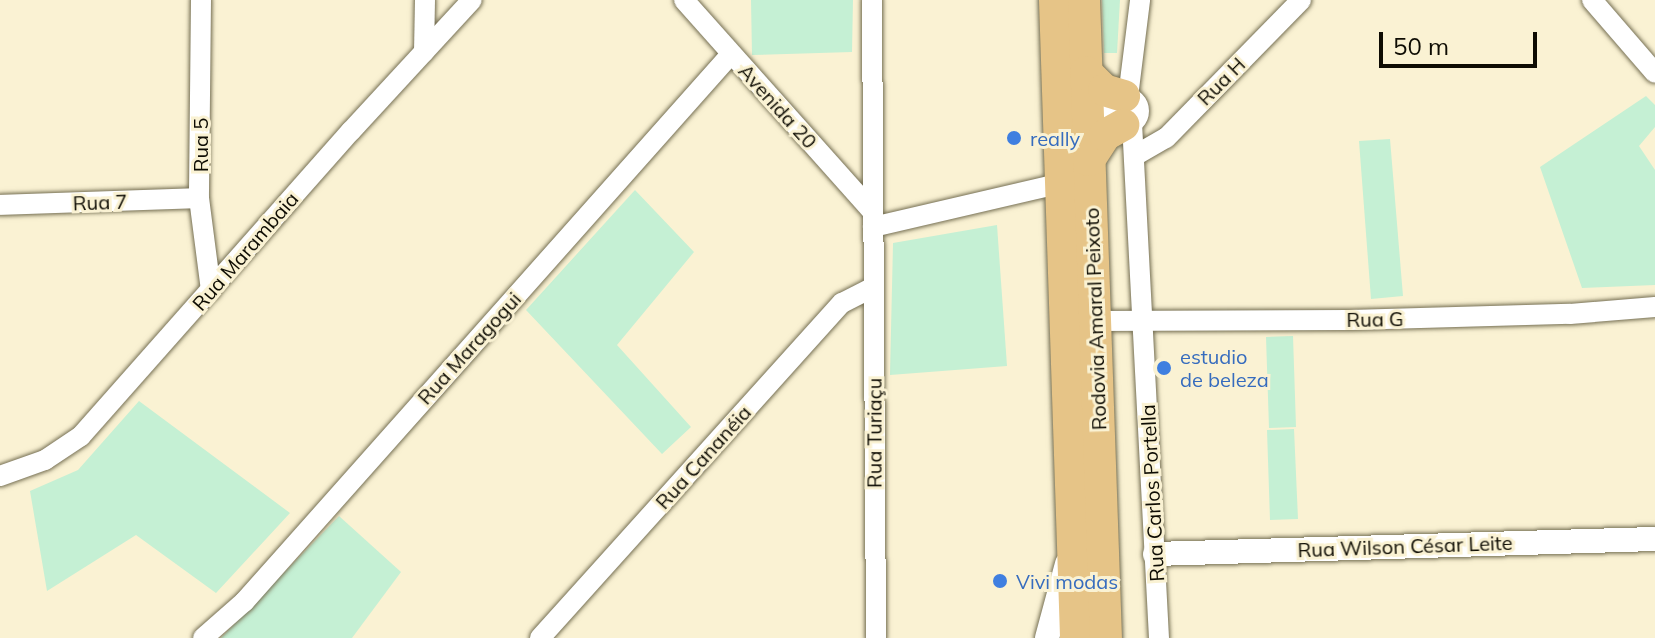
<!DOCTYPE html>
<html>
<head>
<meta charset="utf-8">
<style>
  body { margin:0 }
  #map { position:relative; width:1655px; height:638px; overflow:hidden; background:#faf2d3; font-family:Mulish,sans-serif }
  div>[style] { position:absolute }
  .green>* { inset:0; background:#c5f0d4 }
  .roads { filter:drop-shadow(0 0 2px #756f53) drop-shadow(0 0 2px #756f53) }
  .minor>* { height:20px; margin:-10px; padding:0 10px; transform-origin:10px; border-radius:10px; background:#fff }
  .minor>.ring { margin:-10px; padding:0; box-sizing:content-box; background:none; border:20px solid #fff; border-radius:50% }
  .tertiary>* { height:24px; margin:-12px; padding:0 12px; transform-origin:12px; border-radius:12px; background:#fff }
  .trunk>* { height:32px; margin:-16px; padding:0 16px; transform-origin:16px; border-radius:16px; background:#e6c487 }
  .dots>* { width:22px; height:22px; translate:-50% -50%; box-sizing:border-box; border:4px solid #faf2d3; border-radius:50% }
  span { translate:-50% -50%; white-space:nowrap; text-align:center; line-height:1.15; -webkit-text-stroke:6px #faf2d3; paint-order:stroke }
  .street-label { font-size:20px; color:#0e0c03 }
  .shop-label { font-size:20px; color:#366cbe }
  .left { translate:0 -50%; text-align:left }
  .scale { position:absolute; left:1379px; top:32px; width:158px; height:36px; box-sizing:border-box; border:4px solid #0e0c03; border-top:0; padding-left:10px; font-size:24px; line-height:28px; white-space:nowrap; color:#0e0c03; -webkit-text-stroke:6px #faf2d3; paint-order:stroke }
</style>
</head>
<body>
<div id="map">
  <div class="green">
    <div style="clip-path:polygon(751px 0,853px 0,852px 52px,752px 55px)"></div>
    <div style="clip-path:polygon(1102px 0,1120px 0,1117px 53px,1104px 53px)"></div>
    <div style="clip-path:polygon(1646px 96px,1655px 105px,1655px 127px,1639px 146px,1655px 170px,1655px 285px,1582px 288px,1540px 167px)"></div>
    <div style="clip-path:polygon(1390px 139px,1403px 296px,1371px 299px,1359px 141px)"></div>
    <div style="clip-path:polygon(635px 190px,694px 252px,617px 345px,691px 427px,662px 454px,526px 310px)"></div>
    <div style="clip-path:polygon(997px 225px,1007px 366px,890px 375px,893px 243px)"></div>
    <div style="clip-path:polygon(1293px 336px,1296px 427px,1269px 428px,1266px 337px)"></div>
    <div style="clip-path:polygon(139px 401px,290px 513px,216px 593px,136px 535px,47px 591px,30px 491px,78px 470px)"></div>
    <div style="clip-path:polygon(1294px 429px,1298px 519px,1270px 520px,1267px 430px)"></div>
    <div style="clip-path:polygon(339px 516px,401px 572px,352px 638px,221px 638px)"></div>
  </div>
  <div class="roads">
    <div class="minor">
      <div style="left:201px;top:0;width:198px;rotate:90.6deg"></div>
      <div style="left:199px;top:198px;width:93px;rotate:82.6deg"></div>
      <div style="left:684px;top:0;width:283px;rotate:48.3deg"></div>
      <div style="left:872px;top:0;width:638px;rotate:89.64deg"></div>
      <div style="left:1592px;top:0;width:96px;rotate:49.2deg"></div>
      <div style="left:424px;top:52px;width:52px;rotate:-88.9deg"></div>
      <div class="ring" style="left:1111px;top:97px;width:8px;height:8px"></div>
      <div style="left:1128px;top:97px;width:98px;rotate:-82.9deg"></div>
      <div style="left:1132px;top:123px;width:516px;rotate:87deg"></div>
      <div style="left:1136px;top:155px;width:34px;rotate:-30deg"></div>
      <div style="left:1166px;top:138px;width:193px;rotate:-45.6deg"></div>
      <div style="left:0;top:205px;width:199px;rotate:-2deg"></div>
      <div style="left:873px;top:227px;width:194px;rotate:-13.1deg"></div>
      <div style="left:1095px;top:321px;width:255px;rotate:-0.2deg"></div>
      <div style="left:1350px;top:320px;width:220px;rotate:-1.6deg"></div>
      <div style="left:1570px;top:314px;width:85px;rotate:-4.7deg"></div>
      <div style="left:0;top:476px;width:48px;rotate:-19.6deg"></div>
      <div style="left:45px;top:460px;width:43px;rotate:-33.7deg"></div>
      <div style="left:81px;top:436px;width:407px;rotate:-48.5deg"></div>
      <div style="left:351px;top:131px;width:178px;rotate:-47.3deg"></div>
      <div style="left:203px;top:638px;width:55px;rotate:-41.3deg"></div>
      <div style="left:244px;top:602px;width:733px;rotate:-48.37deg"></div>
      <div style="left:540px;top:638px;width:451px;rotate:-48deg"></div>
      <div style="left:842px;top:303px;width:35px;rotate:-27deg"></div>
    </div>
    <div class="tertiary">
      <div style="left:1155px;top:554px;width:500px;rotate:-1.72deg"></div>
      <div style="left:1047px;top:638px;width:77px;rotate:-74.9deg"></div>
    </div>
    <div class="trunk">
      <div style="left:1055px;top:0;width:638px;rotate:88.11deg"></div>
      <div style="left:1084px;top:0;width:638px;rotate:88.03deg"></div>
      <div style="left:1086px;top:72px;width:25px;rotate:45deg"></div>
      <div style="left:1104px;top:90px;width:21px;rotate:17deg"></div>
      <div style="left:1089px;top:160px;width:30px;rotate:-57deg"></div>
      <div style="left:1105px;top:135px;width:21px;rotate:-29deg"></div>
    </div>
  </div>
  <div class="dots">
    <div style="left:1014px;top:138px;background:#3f7fe0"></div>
    <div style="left:1164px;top:368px;background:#3f7fe0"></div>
    <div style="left:1000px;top:581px;background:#3f7fe0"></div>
  </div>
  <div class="street-label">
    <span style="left:1221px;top:81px;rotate:-45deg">Rua H</span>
    <span style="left:778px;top:106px;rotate:48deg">Avenida 20</span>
    <span style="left:200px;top:145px;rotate:-90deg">Rua 5</span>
    <span style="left:100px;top:202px;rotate:-2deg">Rua 7</span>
    <span style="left:245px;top:251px;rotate:-49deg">Rua Marambaia</span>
    <span style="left:1095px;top:319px;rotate:-92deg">Rodovia Amaral Peixoto</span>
    <span style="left:1375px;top:319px;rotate:-1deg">Rua G</span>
    <span style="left:469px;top:348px;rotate:-48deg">Rua Maragogui</span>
    <span style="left:874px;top:433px;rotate:-90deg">Rua Turiaçu</span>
    <span style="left:703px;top:457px;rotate:-48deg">Rua Cananéia</span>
    <span style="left:1152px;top:493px;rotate:-93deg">Rua Carlos Portella</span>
    <span style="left:1405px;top:546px;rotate:-2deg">Rua Wilson César Leite</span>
  </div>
  <div class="shop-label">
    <span class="left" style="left:1030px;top:138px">really</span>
    <span class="left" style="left:1180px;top:368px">estudio<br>de beleza</span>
    <span class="left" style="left:1016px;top:581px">Vivi modas</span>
  </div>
  <div class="scale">50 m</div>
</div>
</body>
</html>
